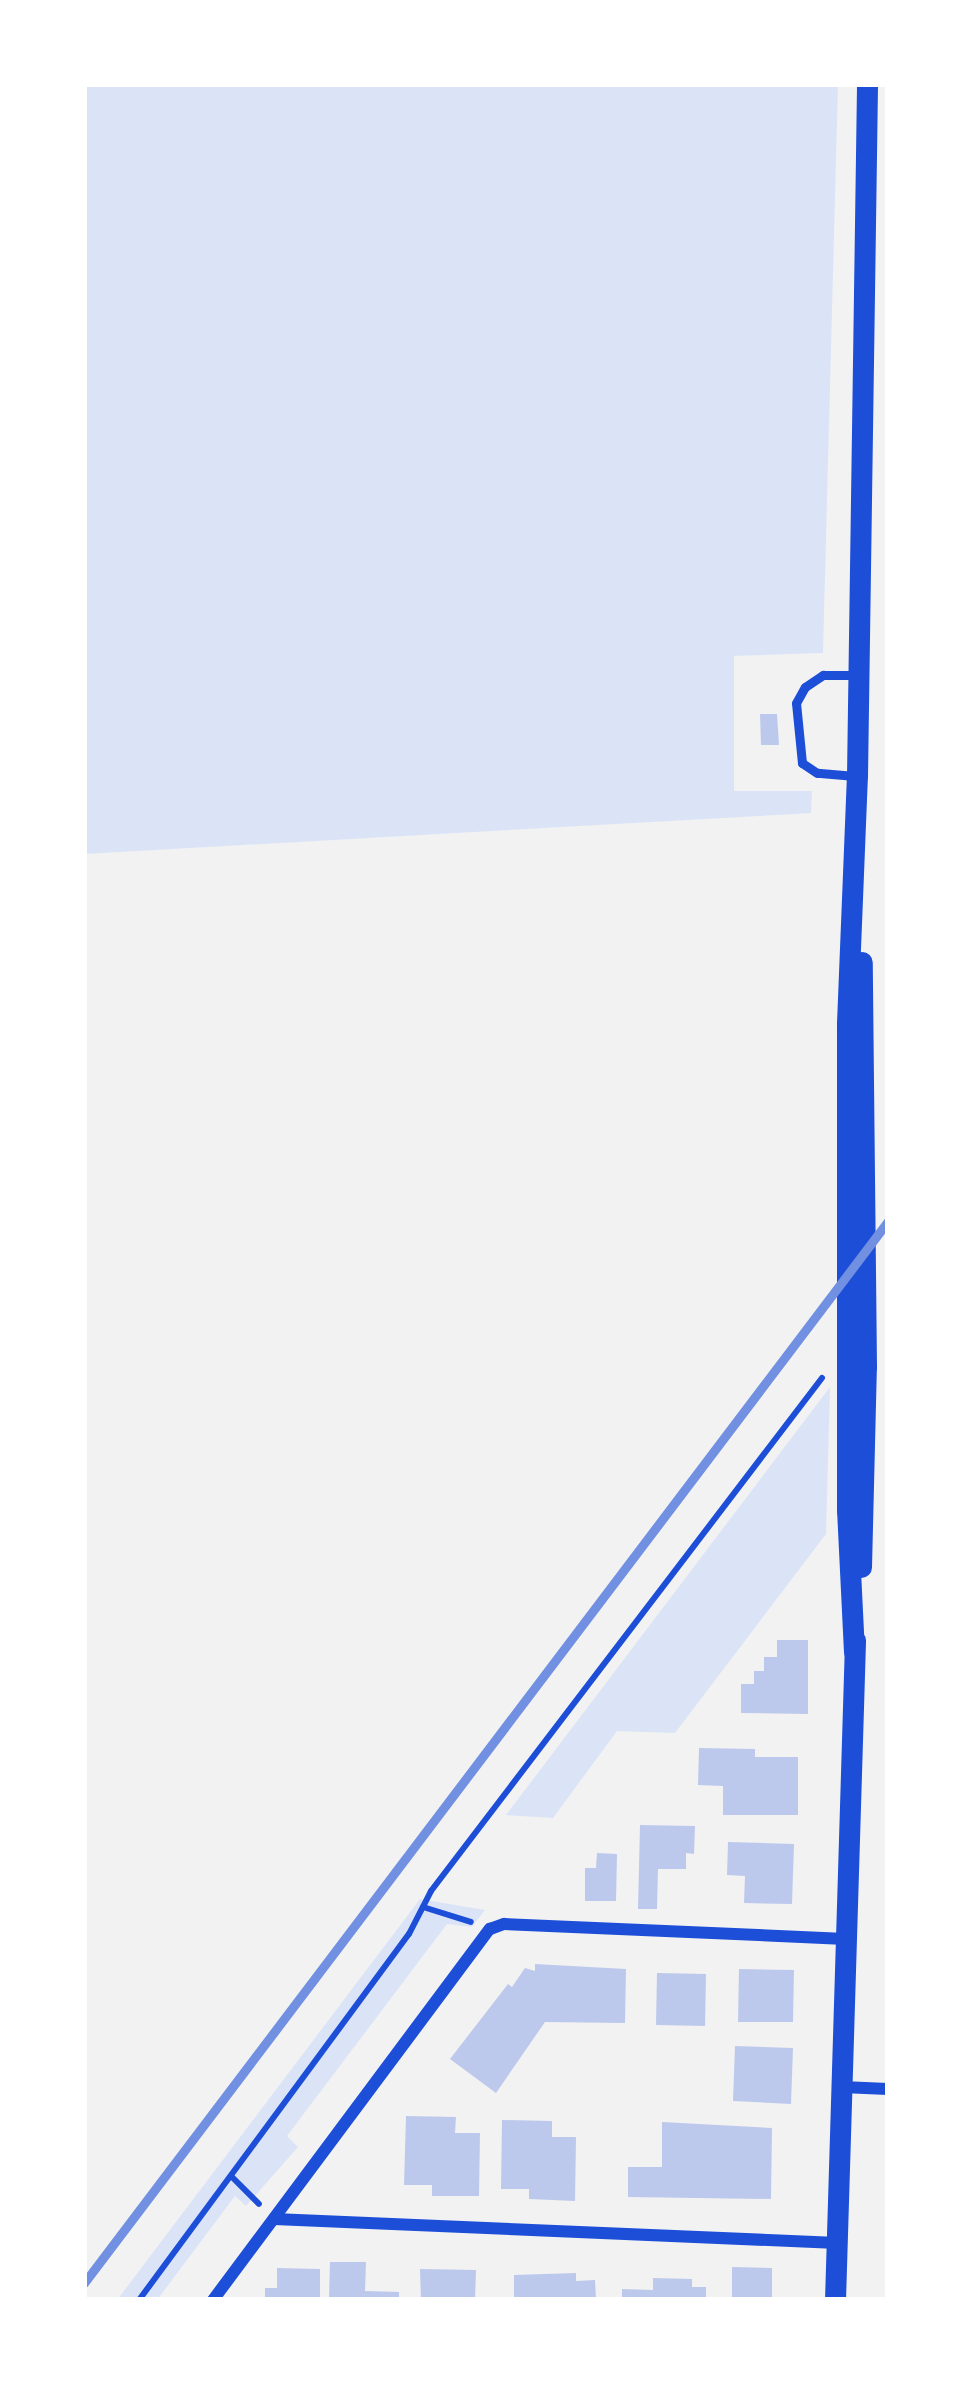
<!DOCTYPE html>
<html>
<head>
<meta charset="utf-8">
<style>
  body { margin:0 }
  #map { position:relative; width:972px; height:2384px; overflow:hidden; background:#f2f2f2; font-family:"Source Serif 4",serif }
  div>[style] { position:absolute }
  .green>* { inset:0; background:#dbe4f7 }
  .building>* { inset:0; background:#bdc9ec }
  .path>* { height:6px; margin:-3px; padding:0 3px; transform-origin:3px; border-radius:3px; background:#1d4ed8 }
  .service>* { height:9px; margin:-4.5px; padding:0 4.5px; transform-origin:4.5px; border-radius:4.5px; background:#1d4ed8 }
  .minor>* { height:12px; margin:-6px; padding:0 6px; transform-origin:6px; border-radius:6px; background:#1d4ed8 }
  .tertiary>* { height:21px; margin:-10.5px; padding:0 10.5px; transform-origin:10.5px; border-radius:10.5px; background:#1d4ed8 }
  .rail>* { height:9px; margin:-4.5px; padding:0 4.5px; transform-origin:4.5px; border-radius:4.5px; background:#7290e2 }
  span { translate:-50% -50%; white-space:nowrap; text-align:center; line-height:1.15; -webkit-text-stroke:9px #fff; paint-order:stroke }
  .frame { position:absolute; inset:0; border:87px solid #fff; pointer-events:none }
</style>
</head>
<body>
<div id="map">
  <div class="green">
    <div style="clip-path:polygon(84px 84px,838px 84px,823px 653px,734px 656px,734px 791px,812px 791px,811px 813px,84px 854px)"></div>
    <div style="clip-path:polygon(830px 1387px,826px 1534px,675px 1733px,617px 1731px,553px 1818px,506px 1815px)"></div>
    <div style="clip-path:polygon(420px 1899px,485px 1910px,472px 1927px,447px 1924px,287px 2136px,298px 2147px,246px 2206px,235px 2196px,157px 2300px,117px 2300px)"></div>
  </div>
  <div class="building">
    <div style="clip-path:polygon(760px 714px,777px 714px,779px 745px,761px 745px)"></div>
    <div style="clip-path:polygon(777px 1640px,808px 1640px,808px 1714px,741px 1713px,741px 1684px,754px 1684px,754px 1671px,764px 1671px,764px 1657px,777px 1657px)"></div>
    <div style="clip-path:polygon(699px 1748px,755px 1749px,755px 1757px,798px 1757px,798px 1815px,723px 1815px,723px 1786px,698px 1785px)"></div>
    <div style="clip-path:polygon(640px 1825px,695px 1826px,694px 1854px,686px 1853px,686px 1869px,658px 1869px,657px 1909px,638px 1909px)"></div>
    <div style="clip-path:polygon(728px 1842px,794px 1844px,792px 1904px,744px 1903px,745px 1876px,727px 1875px)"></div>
    <div style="clip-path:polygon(597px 1853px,617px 1854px,616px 1901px,585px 1901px,585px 1868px,596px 1868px)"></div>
    <div style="clip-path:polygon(535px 1964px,626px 1969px,625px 2023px,545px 2022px,496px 2093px,450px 2059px,508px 1984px,512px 1987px,525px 1968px,535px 1971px)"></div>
    <div style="clip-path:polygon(739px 1969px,794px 1970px,793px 2022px,738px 2022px)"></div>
    <div style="clip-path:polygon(657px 1973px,706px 1974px,705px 2026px,656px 2025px)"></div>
    <div style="clip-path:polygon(735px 2046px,793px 2048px,791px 2104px,733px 2101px)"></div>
    <div style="clip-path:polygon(406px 2116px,456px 2117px,455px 2133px,480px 2133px,479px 2196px,432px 2196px,432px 2185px,404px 2185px)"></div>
    <div style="clip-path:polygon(502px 2120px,552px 2121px,552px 2137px,576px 2137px,575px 2201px,529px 2199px,529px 2189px,501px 2189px)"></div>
    <div style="clip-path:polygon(662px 2122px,772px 2128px,771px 2199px,628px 2197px,628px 2167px,662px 2167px)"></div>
    <div style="clip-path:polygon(330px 2262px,366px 2262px,365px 2291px,399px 2292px,399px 2300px,329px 2300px)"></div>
    <div style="clip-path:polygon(732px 2267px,772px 2268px,772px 2300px,732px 2300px)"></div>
    <div style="clip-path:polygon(277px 2268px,320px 2269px,320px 2300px,265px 2300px,265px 2288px,277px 2288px)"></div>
    <div style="clip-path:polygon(420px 2269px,476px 2270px,475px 2300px,421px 2300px)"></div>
    <div style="clip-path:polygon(576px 2273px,576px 2281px,595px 2280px,596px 2300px,514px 2300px,514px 2275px)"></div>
    <div style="clip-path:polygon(653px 2278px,692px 2279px,692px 2287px,706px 2287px,706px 2300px,622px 2300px,622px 2289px,653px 2290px)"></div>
  </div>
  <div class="path">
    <div style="left:423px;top:1907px;width:50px;rotate:17.4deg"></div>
    <div style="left:232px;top:2177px;width:38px;rotate:45deg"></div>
    <div style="left:139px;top:2300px;width:455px;rotate:-53.6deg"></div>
    <div style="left:409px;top:1934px;width:48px;rotate:-62.9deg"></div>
    <div style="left:431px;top:1891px;width:645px;rotate:-52.69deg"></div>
  </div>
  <div class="service">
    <div style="left:855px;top:776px;width:38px;rotate:-175deg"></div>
    <div style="left:817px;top:773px;width:18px;rotate:-146deg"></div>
    <div style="left:802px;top:763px;width:60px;rotate:-95.7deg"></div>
    <div style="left:796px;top:703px;width:18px;rotate:-61deg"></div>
    <div style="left:805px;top:687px;width:22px;rotate:-34deg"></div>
    <div style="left:823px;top:675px;width:35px"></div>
  </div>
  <div class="minor">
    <div style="left:842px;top:2087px;width:46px;rotate:2.5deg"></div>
    <div style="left:274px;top:2219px;width:564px;rotate:2.44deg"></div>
    <div style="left:213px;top:2300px;width:463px;rotate:-53.3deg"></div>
    <div style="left:490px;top:1929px;width:15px;rotate:-20deg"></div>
    <div style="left:504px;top:1924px;width:342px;rotate:2.5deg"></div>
  </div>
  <div class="tertiary">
    <div style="left:861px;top:1567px;width:200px;rotate:-88.6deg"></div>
    <div style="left:866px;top:1367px;width:405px;rotate:-90.6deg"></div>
    <div style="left:854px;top:1652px;width:142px;rotate:-92.8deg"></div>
    <div style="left:847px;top:1510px;width:487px;rotate:-90deg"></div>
    <div style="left:847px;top:1023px;width:247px;rotate:-87.7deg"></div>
    <div style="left:857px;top:776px;width:692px;rotate:-89.17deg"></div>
    <div style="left:835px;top:2300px;width:660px;rotate:-88.26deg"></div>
  </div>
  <div class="rail">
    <div style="left:84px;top:2283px;width:1332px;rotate:-52.87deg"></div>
  </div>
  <div class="frame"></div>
</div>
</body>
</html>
